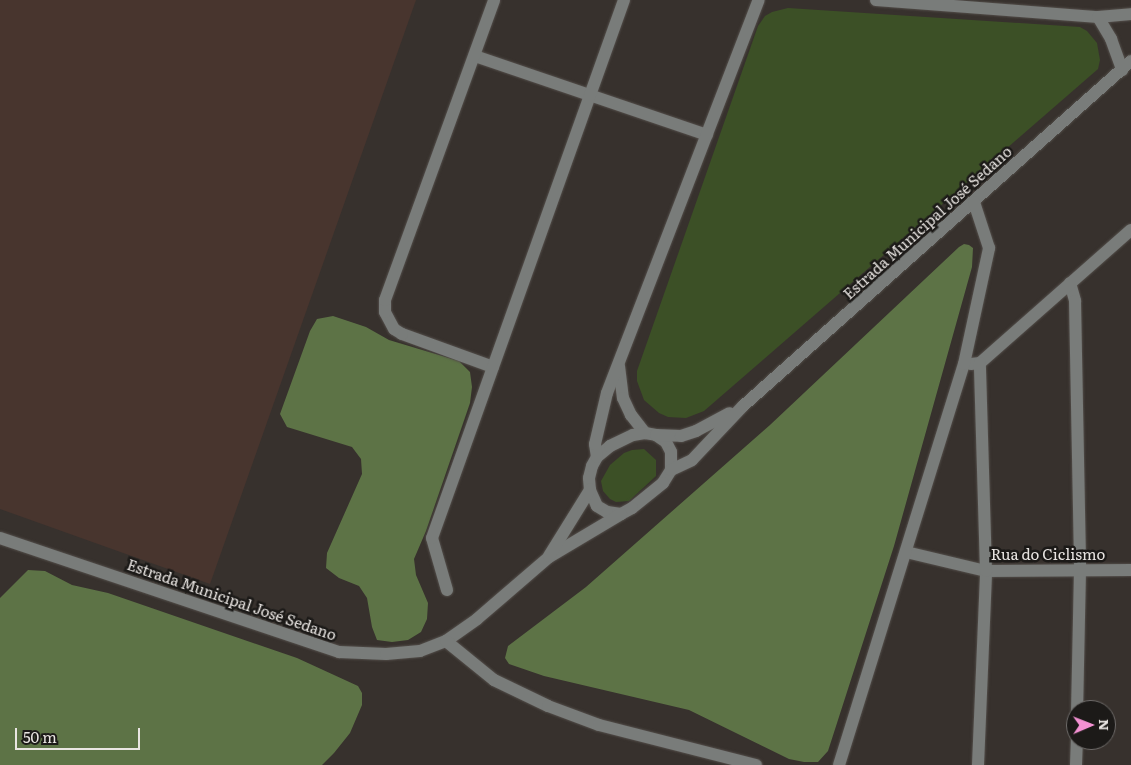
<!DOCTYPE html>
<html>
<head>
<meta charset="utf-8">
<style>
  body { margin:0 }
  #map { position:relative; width:1131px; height:765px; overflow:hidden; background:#37312d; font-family:Literata,serif }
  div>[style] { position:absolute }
  .industrial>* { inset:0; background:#48352e }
  .green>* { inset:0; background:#3c5026 }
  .forest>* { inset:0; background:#5d7346 }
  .roads { filter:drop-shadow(0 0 1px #534e4a) drop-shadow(0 0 1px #534e4a) }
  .minor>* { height:12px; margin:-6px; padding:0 6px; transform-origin:6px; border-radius:6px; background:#797c7a }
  span { translate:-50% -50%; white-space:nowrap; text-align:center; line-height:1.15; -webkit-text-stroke:5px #1c1a18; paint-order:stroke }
  .street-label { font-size:15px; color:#e9e5e2 }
  .north { position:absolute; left:1066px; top:700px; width:50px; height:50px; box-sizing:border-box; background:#1c1a18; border:1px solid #6e6b69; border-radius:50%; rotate:89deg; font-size:14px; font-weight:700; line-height:20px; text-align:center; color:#e9e5e2 }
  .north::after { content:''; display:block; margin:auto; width:18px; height:22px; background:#f491d3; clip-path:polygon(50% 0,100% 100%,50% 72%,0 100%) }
  .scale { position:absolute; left:15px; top:728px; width:125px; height:22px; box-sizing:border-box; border:2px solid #e9e5e2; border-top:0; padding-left:6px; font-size:15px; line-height:18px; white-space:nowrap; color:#e9e5e2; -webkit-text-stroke:4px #1c1a18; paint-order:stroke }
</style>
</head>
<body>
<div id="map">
  <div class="industrial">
    <div style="clip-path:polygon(0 0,416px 0,210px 584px,0 509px)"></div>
  </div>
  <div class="green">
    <div style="clip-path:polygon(788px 8px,1080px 27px,1087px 31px,1097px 43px,1100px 60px,1098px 69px,704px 411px,686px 418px,668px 417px,659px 413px,644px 400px,637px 381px,637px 371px,758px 26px,765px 16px,772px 12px)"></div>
    <div style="clip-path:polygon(644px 449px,656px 460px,656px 476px,629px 501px,616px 502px,610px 499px,603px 491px,601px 481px,610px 465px,624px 453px,632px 450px)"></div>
  </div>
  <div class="forest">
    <div style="clip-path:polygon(964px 244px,969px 245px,973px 248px,972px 267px,894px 546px,828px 751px,818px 762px,804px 762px,789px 759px,689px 710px,544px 676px,509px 664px,505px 658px,508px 646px,586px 587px,770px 425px,959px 247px)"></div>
    <div style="clip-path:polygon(333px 316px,366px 327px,389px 340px,459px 361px,470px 372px,472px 387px,470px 403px,426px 531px,414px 559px,416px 575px,428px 603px,427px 619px,421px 632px,408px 640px,392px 642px,377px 640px,372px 627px,367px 598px,359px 586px,339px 578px,326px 568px,327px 553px,362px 474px,361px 459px,352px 447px,287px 427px,280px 414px,310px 331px,317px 319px)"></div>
    <div style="clip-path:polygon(28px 570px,45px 571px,72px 585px,108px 593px,297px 658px,358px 686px,362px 693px,362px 705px,350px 733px,334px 753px,322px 765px,0 765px,0 598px)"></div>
  </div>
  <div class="roads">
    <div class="minor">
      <div style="left:876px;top:0;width:223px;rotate:4.4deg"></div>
      <div style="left:1098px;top:17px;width:33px;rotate:-5deg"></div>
      <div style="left:1098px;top:17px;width:26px;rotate:59deg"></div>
      <div style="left:1111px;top:39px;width:33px;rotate:70deg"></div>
      <div style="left:475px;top:56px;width:245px;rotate:18.8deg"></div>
      <div style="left:1070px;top:283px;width:19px;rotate:74deg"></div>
      <div style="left:1075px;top:301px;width:269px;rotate:88.9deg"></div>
      <div style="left:1080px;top:570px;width:140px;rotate:91.2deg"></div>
      <div style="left:971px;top:364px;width:9px;rotate:-6deg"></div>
      <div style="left:980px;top:363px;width:201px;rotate:-41.4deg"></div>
      <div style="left:619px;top:366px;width:32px;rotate:83deg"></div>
      <div style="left:623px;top:398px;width:19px;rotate:65deg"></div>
      <div style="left:631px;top:415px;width:23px;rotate:52deg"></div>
      <div style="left:493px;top:367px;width:97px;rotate:-160.1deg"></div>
      <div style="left:402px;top:334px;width:9px;rotate:-148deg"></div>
      <div style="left:394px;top:329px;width:19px;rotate:-118deg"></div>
      <div style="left:385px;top:312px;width:12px;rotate:-90deg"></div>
      <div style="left:385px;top:300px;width:319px;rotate:-70deg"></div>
      <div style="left:645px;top:433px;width:11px;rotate:10deg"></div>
      <div style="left:656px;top:435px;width:12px;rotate:35deg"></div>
      <div style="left:666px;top:442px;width:11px;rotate:63deg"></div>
      <div style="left:671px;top:452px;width:18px;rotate:90deg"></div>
      <div style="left:671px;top:470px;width:15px;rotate:122deg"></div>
      <div style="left:663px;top:483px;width:40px;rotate:141deg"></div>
      <div style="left:632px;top:508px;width:13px;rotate:151deg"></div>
      <div style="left:621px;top:514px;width:14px;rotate:-172deg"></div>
      <div style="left:607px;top:512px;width:12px;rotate:-149deg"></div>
      <div style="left:597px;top:506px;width:17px;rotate:-114deg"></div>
      <div style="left:590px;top:490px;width:12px;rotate:-95deg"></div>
      <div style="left:589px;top:478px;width:12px;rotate:-76deg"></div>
      <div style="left:592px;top:466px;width:10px;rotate:-61deg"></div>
      <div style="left:597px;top:457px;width:17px;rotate:-40deg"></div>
      <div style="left:610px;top:446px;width:25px;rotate:-26deg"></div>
      <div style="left:633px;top:435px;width:12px;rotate:-9deg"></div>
      <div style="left:656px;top:435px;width:25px;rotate:2deg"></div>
      <div style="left:681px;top:436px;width:16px;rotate:-18deg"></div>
      <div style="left:696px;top:431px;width:38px;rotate:-28deg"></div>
      <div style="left:597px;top:457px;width:13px;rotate:-99deg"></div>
      <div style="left:595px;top:444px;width:52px;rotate:-76.8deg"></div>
      <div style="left:607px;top:393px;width:421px;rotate:-68.9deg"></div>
      <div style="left:671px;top:470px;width:23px;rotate:-25deg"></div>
      <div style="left:692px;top:460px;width:74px;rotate:-46.6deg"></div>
      <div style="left:743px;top:406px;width:519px;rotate:-41.64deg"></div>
      <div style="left:0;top:538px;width:358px;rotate:18.6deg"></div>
      <div style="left:339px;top:652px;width:47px;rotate:2.4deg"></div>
      <div style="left:386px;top:654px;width:34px;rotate:-5deg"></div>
      <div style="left:420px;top:651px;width:28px;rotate:-21deg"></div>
      <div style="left:446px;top:641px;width:38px;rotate:-35deg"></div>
      <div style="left:477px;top:619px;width:95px;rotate:-40.7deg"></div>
      <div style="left:549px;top:557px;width:84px;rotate:-30.8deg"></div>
      <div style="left:906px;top:552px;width:82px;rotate:13.4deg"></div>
      <div style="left:986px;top:571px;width:145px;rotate:-0.4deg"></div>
      <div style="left:549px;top:556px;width:78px;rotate:-58.2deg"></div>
      <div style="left:447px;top:590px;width:54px;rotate:-106.1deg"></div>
      <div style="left:432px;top:538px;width:571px;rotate:-70.36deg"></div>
      <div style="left:446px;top:641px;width:62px;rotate:39.1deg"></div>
      <div style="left:494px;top:680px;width:60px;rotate:25.7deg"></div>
      <div style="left:548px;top:706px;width:54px;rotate:20.4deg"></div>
      <div style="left:599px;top:725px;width:162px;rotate:14.3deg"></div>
      <div style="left:839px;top:765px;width:420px;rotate:-72.7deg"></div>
      <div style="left:964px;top:364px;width:119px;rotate:-77.8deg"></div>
      <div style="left:989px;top:248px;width:48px;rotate:-108.1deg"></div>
      <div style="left:978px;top:765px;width:194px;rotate:-87.6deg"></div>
      <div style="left:986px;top:571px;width:208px;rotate:-91.7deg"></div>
      <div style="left:1076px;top:765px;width:25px;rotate:-88deg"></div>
    </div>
  </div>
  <div class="street-label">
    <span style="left:927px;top:222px;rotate:-42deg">Estrada Municipal José Sedano</span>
    <span style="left:1048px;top:554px">Rua do Ciclismo</span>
    <span style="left:232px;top:599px;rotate:19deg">Estrada Municipal José Sedano</span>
  </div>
  <div class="north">N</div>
  <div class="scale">50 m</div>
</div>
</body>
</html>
